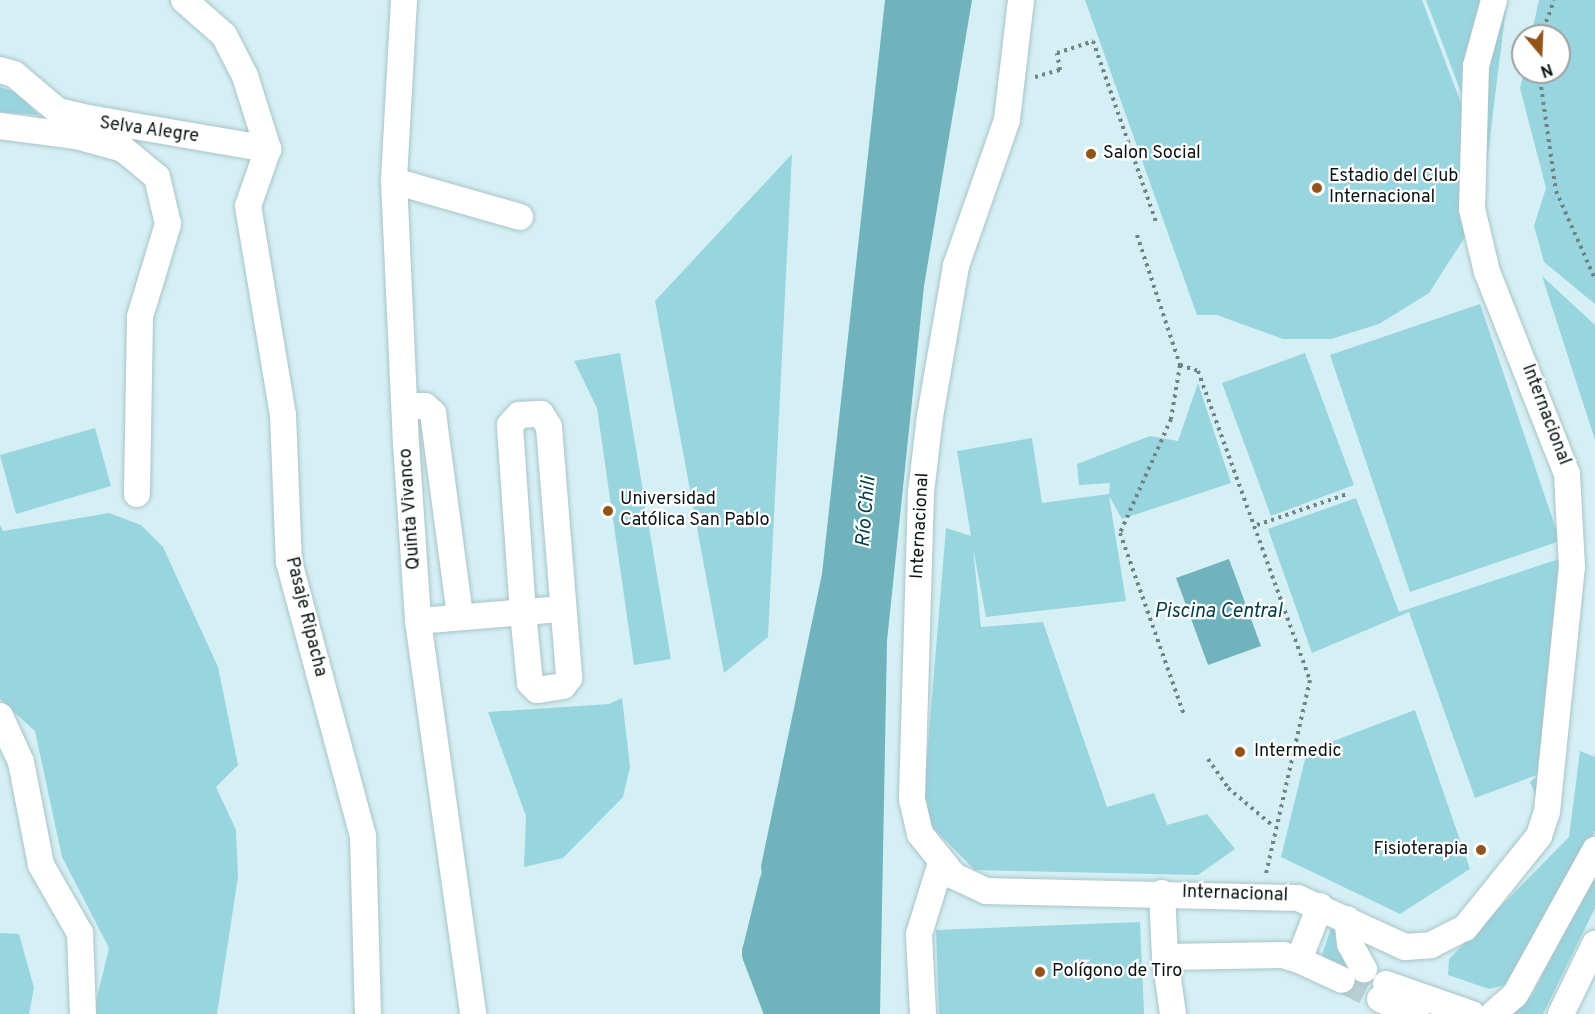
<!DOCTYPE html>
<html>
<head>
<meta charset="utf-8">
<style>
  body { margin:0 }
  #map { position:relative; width:1595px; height:1014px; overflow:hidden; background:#d5f0f4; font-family:Overpass,sans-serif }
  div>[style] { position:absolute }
  .green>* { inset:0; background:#98d5df }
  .water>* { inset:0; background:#70b3bc }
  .river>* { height:42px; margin:-21px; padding:0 21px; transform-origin:21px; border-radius:21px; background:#70b3bc }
  .minor-tunnel>* { height:26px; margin-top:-13px; transform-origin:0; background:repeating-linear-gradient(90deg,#b7cfd3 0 26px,transparent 0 39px) }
  .path>* { height:4px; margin-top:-2px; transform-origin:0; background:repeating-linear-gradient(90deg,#708385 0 3px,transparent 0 7.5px) }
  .roads { filter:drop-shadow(0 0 2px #aac4c8) drop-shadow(0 0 2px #aac4c8) }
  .minor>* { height:26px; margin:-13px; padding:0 13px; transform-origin:13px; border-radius:13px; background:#fff }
  .dots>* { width:16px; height:16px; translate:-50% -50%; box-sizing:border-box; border:3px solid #fff; border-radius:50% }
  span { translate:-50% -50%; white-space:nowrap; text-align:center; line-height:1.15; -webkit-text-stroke:4.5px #fff; paint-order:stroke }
  .street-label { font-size:18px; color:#0a1415 }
  .poi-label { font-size:18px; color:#0a1415 }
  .left { translate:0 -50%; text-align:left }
  .right { translate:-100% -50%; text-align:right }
  .water-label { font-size:20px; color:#004148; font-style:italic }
  .north { position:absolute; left:1511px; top:24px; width:60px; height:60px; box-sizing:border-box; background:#fff; border:2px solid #9da1a1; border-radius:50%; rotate:161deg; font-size:16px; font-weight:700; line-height:24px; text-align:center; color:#0a1415 }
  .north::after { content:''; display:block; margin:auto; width:21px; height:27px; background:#93541b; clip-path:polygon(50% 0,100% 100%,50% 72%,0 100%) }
</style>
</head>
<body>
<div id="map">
  <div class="green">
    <div style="clip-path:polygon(1085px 0,1422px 0,1484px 164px,1481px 212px,1429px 293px,1379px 324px,1331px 339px,1283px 339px,1217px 315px,1197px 315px)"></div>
    <div style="clip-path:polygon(1426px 0,1507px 0,1487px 161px)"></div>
    <div style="clip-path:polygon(1539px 0,1595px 0,1595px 304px,1544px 262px,1534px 226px,1546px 188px,1520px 88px,1524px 72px,1559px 72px,1559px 36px,1531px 36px)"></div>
    <div style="clip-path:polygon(0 87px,14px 91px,39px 115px,0 112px)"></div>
    <div style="clip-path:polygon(792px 154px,768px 637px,724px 673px,655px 301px)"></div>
    <div style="clip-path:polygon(1542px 276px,1595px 325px,1595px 440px)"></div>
    <div style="clip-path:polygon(1480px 304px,1560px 541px,1410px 592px,1330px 355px)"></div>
    <div style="clip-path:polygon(620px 353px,671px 659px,634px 665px,597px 408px,574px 361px)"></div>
    <div style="clip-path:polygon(1305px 353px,1354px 485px,1271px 516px,1222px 383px)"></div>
    <div style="clip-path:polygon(1198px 383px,1231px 483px,1122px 519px,1109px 496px,1126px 601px,986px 617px,973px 548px,981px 627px,1043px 622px,1107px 807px,1154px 793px,1167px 825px,1207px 814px,1235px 849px,1198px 875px,975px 870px,922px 817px,946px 528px,971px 536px,957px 451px,1032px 438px,1042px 503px,1109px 494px,1110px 483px,1079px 485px,1077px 464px,1150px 436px,1178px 441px)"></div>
    <div style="clip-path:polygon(95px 428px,111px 486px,16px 514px,0 455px)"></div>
    <div style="clip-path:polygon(1356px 498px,1399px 612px,1559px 559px,1566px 575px,1540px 806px,1530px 782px,1542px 773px,1475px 798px,1409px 612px,1312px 653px,1268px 529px)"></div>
    <div style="clip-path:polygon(109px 513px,141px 525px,163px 547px,218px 667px,238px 765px,216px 787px,236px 830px,238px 877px,217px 1014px,93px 1014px,109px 948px,62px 857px,35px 731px,0 699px,0 525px,3px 531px)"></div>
    <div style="clip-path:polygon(622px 698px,630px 767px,623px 797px,563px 858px,524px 867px,526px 816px,488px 712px,609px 704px)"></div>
    <div style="clip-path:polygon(1415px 710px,1470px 869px,1400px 914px,1281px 857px,1307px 751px)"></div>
    <div style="clip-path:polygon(1580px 751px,1595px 757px,1595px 831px,1505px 985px,1489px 989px,1448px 975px,1449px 959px,1569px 837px)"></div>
    <div style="clip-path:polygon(1595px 871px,1595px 908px,1543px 1014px,1512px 1014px,1532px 995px)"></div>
    <div style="clip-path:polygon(1140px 922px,1144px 1014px,939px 1014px,936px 930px)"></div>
    <div style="clip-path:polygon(1332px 925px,1352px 962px,1346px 975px,1320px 961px)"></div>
    <div style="clip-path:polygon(0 933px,19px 934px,34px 988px,29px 1014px,0 1014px)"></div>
  </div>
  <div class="water">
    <div style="clip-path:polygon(885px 0,972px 0,924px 286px,887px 641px,880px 1014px,773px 1014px,761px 866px,822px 574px)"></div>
    <div style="clip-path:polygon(1229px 559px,1261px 646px,1208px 665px,1176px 578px)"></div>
  </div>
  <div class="river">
    <div style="left:780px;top:884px;width:71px;rotate:103.8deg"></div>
    <div style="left:763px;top:953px;width:65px;rotate:69.3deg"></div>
  </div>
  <div class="minor-tunnel">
    <div style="left:1342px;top:980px;width:42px;rotate:26.6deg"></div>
  </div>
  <div class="path">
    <div style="left:1541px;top:36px;width:38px;rotate:-70deg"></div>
    <div style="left:1539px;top:72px;width:120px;rotate:81.9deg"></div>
    <div style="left:1556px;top:191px;width:96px;rotate:66.1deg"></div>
    <div style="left:1035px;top:77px;width:26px;rotate:-16deg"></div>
    <div style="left:1060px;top:70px;width:17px;rotate:-100deg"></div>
    <div style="left:1057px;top:53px;width:38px;rotate:-18deg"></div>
    <div style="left:1093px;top:41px;width:192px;rotate:70.8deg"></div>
    <div style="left:1137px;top:235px;width:137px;rotate:71.7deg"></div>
    <div style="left:1180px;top:365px;width:19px;rotate:18deg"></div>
    <div style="left:1198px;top:371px;width:329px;rotate:70.1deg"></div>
    <div style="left:1310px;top:680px;width:198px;rotate:102.8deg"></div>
    <div style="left:1180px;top:365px;width:55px;rotate:99.5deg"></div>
    <div style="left:1171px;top:419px;width:125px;rotate:114.1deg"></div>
    <div style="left:1120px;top:533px;width:193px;rotate:70.6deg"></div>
    <div style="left:1257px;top:525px;width:95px;rotate:-19deg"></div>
    <div style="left:1208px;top:759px;width:35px;rotate:55deg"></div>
    <div style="left:1228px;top:788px;width:59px;rotate:40.2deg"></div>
  </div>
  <div class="roads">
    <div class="minor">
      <div style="left:184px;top:0;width:53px;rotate:41.2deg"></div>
      <div style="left:224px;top:35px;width:46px;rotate:62.9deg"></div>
      <div style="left:245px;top:76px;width:77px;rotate:72.5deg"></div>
      <div style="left:404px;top:0;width:181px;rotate:93.2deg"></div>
      <div style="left:394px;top:181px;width:262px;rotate:87.4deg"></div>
      <div style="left:406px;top:443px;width:178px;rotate:86.1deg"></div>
      <div style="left:418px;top:621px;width:397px;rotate:82deg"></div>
      <div style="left:1021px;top:0;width:121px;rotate:96.7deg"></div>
      <div style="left:1007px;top:120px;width:155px;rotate:109.3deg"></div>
      <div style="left:956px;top:266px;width:152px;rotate:99.8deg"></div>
      <div style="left:930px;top:416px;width:78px;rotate:96.7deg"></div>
      <div style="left:921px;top:493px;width:306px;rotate:91.7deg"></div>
      <div style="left:912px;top:799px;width:36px;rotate:77deg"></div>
      <div style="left:920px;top:834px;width:54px;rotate:51deg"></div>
      <div style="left:954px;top:876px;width:35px;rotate:25deg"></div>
      <div style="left:986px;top:891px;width:312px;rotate:1.3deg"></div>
      <div style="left:1298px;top:898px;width:118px;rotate:24.6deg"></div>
      <div style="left:1405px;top:947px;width:26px;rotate:-4deg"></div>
      <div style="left:1431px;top:945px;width:38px;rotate:-27deg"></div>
      <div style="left:1465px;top:928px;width:118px;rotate:-51.2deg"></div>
      <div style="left:1539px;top:836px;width:25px;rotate:-72deg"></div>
      <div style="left:1547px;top:812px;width:246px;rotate:-84.2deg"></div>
      <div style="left:1572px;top:567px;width:93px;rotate:-93.1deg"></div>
      <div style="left:1567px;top:474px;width:217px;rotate:-111.6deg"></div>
      <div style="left:1487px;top:272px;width:65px;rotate:-103.4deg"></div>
      <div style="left:1472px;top:209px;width:143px;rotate:-88.4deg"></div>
      <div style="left:1476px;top:66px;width:68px;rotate:-74.7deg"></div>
      <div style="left:0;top:70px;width:15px;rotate:16deg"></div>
      <div style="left:14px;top:74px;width:57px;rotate:40.1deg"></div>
      <div style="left:58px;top:111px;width:37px;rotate:13deg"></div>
      <div style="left:0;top:126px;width:77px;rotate:7.5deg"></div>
      <div style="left:76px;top:136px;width:25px;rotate:-43deg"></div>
      <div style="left:94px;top:119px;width:177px;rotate:9.8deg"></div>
      <div style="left:76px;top:136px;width:49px;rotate:15.5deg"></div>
      <div style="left:123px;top:149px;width:44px;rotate:39.5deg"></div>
      <div style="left:157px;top:177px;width:48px;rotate:76.8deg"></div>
      <div style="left:168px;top:224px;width:97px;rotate:106.8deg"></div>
      <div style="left:140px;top:317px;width:177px;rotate:91deg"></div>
      <div style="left:268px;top:149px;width:60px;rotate:109.3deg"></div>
      <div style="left:248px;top:206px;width:212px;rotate:80.5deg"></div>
      <div style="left:283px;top:415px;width:147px;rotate:87.7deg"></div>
      <div style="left:289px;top:562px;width:285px;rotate:74.9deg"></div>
      <div style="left:363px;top:837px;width:177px;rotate:88.4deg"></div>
      <div style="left:394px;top:181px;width:131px;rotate:15.9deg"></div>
      <div style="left:407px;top:406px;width:18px"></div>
      <div style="left:425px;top:406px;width:11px;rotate:41deg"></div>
      <div style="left:433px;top:413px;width:204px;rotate:82.4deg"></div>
      <div style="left:541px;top:414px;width:15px;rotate:58deg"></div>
      <div style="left:549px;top:427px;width:252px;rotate:85.4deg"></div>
      <div style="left:569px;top:678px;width:10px;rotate:127deg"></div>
      <div style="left:563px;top:686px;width:26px;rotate:171deg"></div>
      <div style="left:537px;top:690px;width:10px;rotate:-135deg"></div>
      <div style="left:530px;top:683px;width:70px;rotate:-95.7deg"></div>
      <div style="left:523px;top:613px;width:188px;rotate:-94deg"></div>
      <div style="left:510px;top:425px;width:13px;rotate:-48deg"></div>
      <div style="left:519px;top:415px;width:22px;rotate:-3deg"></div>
      <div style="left:418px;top:621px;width:144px;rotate:-4.8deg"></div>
      <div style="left:0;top:716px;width:51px;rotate:65.5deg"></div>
      <div style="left:21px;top:762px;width:105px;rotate:79deg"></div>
      <div style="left:41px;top:865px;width:78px;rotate:60.2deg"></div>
      <div style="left:80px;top:933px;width:81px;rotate:87.9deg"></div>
      <div style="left:1162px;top:893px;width:64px;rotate:87.3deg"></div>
      <div style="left:1165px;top:957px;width:118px;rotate:-1deg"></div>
      <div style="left:1283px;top:955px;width:17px;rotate:17deg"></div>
      <div style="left:1320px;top:906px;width:58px;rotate:111.3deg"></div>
      <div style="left:1299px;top:960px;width:47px;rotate:24.9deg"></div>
      <div style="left:1347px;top:919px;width:25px;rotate:83deg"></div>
      <div style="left:1350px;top:944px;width:29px;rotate:61deg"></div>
      <div style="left:1165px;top:957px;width:58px;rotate:82deg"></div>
      <div style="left:1386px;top:984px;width:91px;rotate:19.2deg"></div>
      <div style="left:1380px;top:999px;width:39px;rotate:23deg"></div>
      <div style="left:923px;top:1014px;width:80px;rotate:-92.9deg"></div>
      <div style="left:919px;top:934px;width:74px;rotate:-72.8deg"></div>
      <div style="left:1493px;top:1014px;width:29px;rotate:-41deg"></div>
      <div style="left:1515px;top:995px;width:166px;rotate:-61.1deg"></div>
      <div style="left:1561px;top:1014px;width:78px;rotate:-64.1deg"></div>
    </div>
  </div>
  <div class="dots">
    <div style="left:1091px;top:154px;background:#93541b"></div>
    <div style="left:1317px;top:188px;background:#93541b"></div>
    <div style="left:608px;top:511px;background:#93541b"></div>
    <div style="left:1240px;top:752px;background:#93541b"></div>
    <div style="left:1481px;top:850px;background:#93541b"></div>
    <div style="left:1040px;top:972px;background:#93541b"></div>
  </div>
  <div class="street-label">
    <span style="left:149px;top:131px;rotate:8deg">Selva Alegre</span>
    <span style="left:1545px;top:415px;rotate:69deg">Internacional</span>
    <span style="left:411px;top:509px;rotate:-94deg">Quinta Vivanco</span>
    <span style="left:921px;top:526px;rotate:-87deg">Internacional</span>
    <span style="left:305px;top:617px;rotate:76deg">Pasaje Ripacha</span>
    <span style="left:1235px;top:895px;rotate:2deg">Internacional</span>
  </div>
  <div class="poi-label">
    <span class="left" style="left:1103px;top:154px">Salon Social</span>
    <span class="left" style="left:1329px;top:188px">Estadio del Club<br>Internacional</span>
    <span class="left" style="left:620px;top:511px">Universidad<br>Católica San Pablo</span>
    <span class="left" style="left:1254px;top:752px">Intermedic</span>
    <span class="right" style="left:1468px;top:850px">Fisioterapia</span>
    <span class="left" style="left:1052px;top:972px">Polígono de Tiro</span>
  </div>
  <div class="water-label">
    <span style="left:867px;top:512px;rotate:-85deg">Río Chili</span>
    <span style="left:1218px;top:612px">Piscina Central</span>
  </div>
  <div class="north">N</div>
</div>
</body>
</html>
